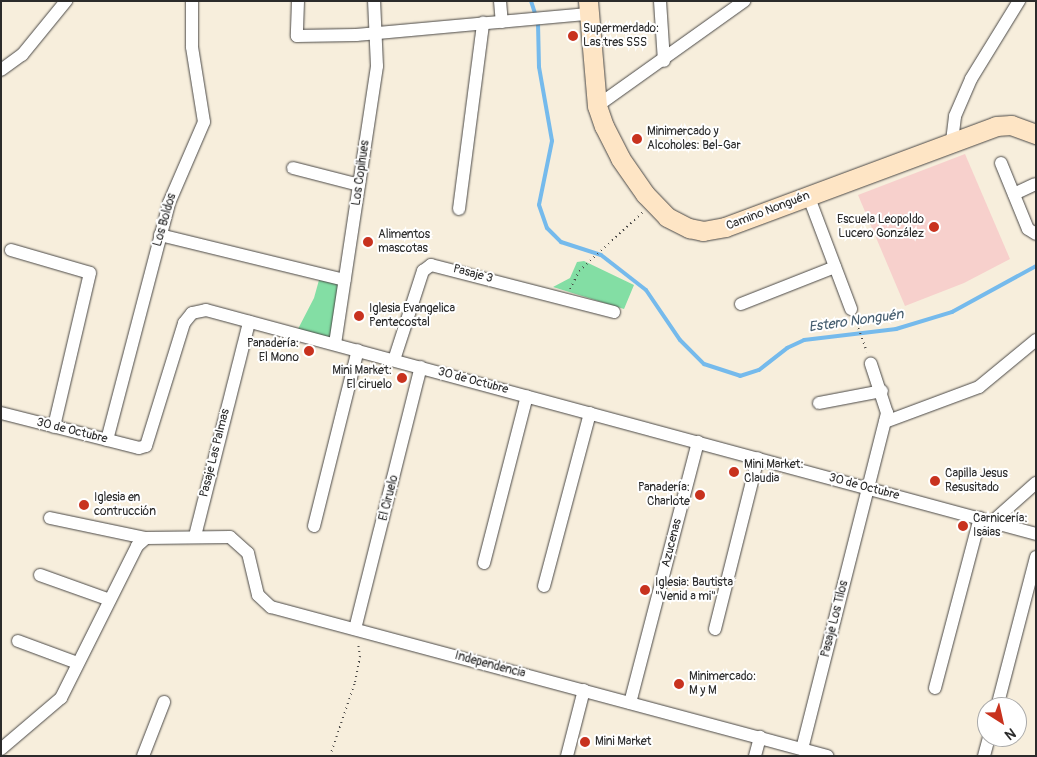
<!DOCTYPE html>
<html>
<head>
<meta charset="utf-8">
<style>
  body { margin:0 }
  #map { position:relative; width:1037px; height:757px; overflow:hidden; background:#f7eedc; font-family:Pangolin,sans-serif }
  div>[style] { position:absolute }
  .built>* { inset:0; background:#f7d0cc }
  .green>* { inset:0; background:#83dea4 }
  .stream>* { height:4px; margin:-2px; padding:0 2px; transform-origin:2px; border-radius:2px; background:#75baec }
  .path>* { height:2px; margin-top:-1px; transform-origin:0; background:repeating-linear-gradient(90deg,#4a4846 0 1px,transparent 0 5px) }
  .roads { filter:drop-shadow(0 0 1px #4a4846) drop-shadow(0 0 1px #4a4846) }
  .minor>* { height:12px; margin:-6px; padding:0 6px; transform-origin:6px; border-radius:6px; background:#fff }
  .secondary>* { height:19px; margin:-9.5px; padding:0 9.5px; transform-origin:9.5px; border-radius:9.5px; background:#fee5c5 }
  .dots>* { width:14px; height:14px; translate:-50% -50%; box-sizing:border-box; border:2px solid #fff; border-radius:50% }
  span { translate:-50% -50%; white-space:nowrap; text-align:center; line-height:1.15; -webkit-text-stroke:4px #fff; paint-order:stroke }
  .poi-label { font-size:12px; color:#2b2b2b }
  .left { translate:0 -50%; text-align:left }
  .right { translate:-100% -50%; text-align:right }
  .street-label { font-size:12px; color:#2b2b2b }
  .water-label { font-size:14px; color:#455d6f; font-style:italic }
  .frame { position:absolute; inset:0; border:2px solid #2b2b2b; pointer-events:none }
  .north { position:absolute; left:977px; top:697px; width:50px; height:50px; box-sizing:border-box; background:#fff; border:1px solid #aaa; border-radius:50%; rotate:145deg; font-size:14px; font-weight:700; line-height:20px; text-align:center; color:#2b2b2b }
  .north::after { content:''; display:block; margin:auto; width:18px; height:22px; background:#c8321e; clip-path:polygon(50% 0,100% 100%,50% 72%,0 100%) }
</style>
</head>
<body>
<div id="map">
  <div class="built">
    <div style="clip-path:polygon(965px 154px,1010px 259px,964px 283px,905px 306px,858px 195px)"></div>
  </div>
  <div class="green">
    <div style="clip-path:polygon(584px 261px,634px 285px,624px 309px,553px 287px,570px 278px,577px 262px)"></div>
    <div style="clip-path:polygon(319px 280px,342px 283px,334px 341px,298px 329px,314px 298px)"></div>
  </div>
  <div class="stream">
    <div style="left:531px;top:1px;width:23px;rotate:72deg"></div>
    <div style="left:538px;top:23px;width:44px;rotate:88.7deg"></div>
    <div style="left:539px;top:67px;width:75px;rotate:80deg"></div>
    <div style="left:552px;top:141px;width:65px;rotate:101.5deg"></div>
    <div style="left:539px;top:205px;width:24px;rotate:71deg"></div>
    <div style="left:547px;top:228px;width:20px;rotate:45deg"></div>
    <div style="left:561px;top:242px;width:42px;rotate:18deg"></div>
    <div style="left:601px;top:255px;width:57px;rotate:37.9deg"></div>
    <div style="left:646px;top:290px;width:60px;rotate:55.8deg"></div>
    <div style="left:680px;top:340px;width:34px;rotate:45deg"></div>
    <div style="left:704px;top:364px;width:38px;rotate:18deg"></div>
    <div style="left:740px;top:376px;width:20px;rotate:-18deg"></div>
    <div style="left:759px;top:370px;width:36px;rotate:-38deg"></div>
    <div style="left:787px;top:348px;width:19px;rotate:-25deg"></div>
    <div style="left:804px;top:340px;width:93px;rotate:-6.8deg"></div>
    <div style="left:896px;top:329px;width:59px;rotate:-16.9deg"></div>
    <div style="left:952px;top:312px;width:96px;rotate:-28.7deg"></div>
  </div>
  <div class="path">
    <div style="left:570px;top:289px;width:20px;rotate:-63deg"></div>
    <div style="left:579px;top:271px;width:87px;rotate:-42.7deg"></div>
    <div style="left:855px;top:319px;width:35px;rotate:70deg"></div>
    <div style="left:330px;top:756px;width:78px;rotate:-71.3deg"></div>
    <div style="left:355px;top:682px;width:25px;rotate:-79deg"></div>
    <div style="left:360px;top:657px;width:14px;rotate:-98deg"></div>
  </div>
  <div class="roads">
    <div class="minor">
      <div style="left:298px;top:1px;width:35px;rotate:92deg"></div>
      <div style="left:297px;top:36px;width:59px;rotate:-1deg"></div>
      <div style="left:356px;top:35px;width:233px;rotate:-5.2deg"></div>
      <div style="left:500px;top:1px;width:21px;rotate:85deg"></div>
      <div style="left:660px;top:1px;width:60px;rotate:86.2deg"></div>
      <div style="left:1px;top:70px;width:26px;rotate:-36deg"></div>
      <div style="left:22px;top:55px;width:70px;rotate:-50.8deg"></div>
      <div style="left:597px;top:106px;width:181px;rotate:-35.5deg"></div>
      <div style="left:952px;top:141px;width:25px;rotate:-83deg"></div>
      <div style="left:955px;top:116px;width:40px;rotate:-66.6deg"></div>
      <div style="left:971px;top:79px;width:92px;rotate:-58.4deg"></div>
      <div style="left:1001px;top:163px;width:71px;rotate:67.8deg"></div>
      <div style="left:1028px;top:229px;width:9px;rotate:32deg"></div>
      <div style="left:293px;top:168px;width:68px;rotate:14.4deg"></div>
      <div style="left:1014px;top:194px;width:23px;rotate:-25deg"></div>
      <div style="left:808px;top:195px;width:122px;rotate:69.3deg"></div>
      <div style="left:459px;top:209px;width:188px;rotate:-82.6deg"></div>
      <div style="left:160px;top:235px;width:190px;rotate:13.7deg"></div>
      <div style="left:11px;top:250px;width:82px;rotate:16.2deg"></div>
      <div style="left:90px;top:273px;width:158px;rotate:103.2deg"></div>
      <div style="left:741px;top:304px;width:101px;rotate:-21.5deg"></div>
      <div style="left:335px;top:344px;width:281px;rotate:-81.4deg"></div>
      <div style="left:377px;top:66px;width:65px;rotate:-92.6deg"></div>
      <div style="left:394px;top:360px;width:94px;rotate:-72deg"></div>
      <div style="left:423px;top:271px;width:10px;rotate:-37deg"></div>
      <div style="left:431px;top:265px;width:189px;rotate:14.4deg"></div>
      <div style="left:819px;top:403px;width:64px;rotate:-10.8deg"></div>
      <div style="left:1px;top:413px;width:142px;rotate:14.2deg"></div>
      <div style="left:139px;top:448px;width:7px;rotate:-16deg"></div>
      <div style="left:146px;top:446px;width:129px;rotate:-72.8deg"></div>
      <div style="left:184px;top:323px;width:13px;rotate:-51deg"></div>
      <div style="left:192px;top:313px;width:14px;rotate:-12deg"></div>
      <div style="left:206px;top:310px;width:860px;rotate:15.1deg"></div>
      <div style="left:885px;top:422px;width:100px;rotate:-20.4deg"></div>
      <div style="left:979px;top:387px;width:74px;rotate:-39.5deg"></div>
      <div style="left:107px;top:440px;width:245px;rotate:-75.3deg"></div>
      <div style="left:169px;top:203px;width:88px;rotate:-66.6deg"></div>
      <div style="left:204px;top:122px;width:76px;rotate:-99.1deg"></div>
      <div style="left:192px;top:47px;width:46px;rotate:-90deg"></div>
      <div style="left:50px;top:518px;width:98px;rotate:11.8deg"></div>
      <div style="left:146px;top:538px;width:84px;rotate:-0.7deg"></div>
      <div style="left:230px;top:537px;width:24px;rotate:42deg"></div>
      <div style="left:248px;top:553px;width:43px;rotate:76.6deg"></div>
      <div style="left:258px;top:595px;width:18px;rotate:43deg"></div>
      <div style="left:271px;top:607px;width:576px;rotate:15deg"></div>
      <div style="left:992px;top:522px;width:59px;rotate:-41.6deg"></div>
      <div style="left:314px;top:526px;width:181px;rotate:-76deg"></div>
      <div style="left:195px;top:536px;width:221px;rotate:-75.8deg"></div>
      <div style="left:484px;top:563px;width:172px;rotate:-75.6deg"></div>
      <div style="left:40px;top:575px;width:74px;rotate:19.7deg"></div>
      <div style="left:544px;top:586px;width:179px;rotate:-75.1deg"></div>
      <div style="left:355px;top:629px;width:270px;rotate:-75.9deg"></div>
      <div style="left:715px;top:629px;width:176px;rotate:-75.9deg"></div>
      <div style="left:18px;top:641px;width:63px;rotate:20.4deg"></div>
      <div style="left:935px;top:688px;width:176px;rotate:-75.2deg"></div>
      <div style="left:630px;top:703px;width:270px;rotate:-75.4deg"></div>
      <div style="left:997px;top:707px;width:155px;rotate:-75.4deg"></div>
      <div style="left:1px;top:749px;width:79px;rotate:-40.4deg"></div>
      <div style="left:61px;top:698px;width:170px;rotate:-63.4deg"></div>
      <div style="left:137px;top:546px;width:12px;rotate:-42deg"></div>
      <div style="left:802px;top:749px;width:347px;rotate:-75.8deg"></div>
      <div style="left:887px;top:413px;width:52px;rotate:-108.1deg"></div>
      <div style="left:143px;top:756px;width:58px;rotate:-68.7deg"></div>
      <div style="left:567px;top:756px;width:68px;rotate:-75.6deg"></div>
      <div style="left:755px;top:756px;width:20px;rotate:-75deg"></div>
      <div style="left:984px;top:756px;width:20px;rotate:-75deg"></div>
    </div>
    <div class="secondary">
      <div style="left:588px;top:1px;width:105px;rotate:85.1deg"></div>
      <div style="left:597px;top:106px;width:21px;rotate:71deg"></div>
      <div style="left:604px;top:126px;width:36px;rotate:63deg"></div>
      <div style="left:620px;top:158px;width:44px;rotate:55.2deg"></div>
      <div style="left:645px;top:194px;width:32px;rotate:46deg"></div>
      <div style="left:667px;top:217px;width:25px;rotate:27deg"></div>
      <div style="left:689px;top:228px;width:14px;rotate:12deg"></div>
      <div style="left:703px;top:231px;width:22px;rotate:-10deg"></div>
      <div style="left:725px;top:227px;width:289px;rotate:-20.4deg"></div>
      <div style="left:996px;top:126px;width:15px;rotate:-4deg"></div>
      <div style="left:1011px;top:125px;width:27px;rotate:20deg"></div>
    </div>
  </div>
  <div class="dots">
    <div style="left:573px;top:36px;background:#c8321e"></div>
    <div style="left:637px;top:139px;background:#c8321e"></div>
    <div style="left:934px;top:227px;background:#c8321e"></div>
    <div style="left:368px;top:242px;background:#c8321e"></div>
    <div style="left:359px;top:316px;background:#c8321e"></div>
    <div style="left:309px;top:351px;background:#c8321e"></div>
    <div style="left:402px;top:378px;background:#c8321e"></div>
    <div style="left:734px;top:472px;background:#c8321e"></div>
    <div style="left:935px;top:481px;background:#c8321e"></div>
    <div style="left:700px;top:495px;background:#c8321e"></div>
    <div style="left:84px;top:505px;background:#c8321e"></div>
    <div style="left:963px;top:526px;background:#c8321e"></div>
    <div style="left:645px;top:590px;background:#c8321e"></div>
    <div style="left:679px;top:684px;background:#c8321e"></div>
    <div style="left:585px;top:742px;background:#c8321e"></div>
  </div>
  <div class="poi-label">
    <span class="left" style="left:583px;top:36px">Supermerdado:<br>Las tres SSS</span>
    <span class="left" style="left:647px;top:139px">Minimercado y<br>Alcoholes: Bel-Gar</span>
    <span class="right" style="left:924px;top:227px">Escuela Leopoldo<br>Lucero González</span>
    <span class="left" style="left:378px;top:242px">Alimentos<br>mascotas</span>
    <span class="left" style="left:369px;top:316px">Iglesia Evangelica<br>Pentecostal</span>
    <span class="right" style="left:299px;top:351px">Panadería:<br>El Mono</span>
    <span class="right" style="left:392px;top:378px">Mini Market:<br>El ciruelo</span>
    <span class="left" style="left:744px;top:472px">Mini Market:<br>Claudia</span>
    <span class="left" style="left:945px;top:481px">Capilla Jesus<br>Resusitado</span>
    <span class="right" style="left:690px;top:495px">Panadería:<br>Charlote</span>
    <span class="left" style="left:94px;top:505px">Iglesia en<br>contrucción</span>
    <span class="left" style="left:973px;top:526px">Carnicería:<br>Isaias</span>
    <span class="left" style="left:655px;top:590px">Iglesia: Bautista<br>"Venid a mi"</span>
    <span class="left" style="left:689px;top:684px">Minimercado:<br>M y M</span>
    <span class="left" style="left:595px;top:742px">Mini Market</span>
  </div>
  <div class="street-label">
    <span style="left:361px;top:173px;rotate:-82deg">Los Copihues</span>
    <span style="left:768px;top:211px;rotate:-21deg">Camino Nonguén</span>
    <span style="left:165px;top:220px;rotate:-74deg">Los Boldos</span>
    <span style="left:473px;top:274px;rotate:15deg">Pasaje 3</span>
    <span style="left:473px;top:381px;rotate:15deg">30 de Octubre</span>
    <span style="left:72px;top:431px;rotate:14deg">30 de Octubre</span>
    <span style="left:215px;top:453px;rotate:-76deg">Pasaje Las Palmas</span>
    <span style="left:864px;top:487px;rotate:15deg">30 de Octubre</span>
    <span style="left:389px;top:498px;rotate:-76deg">El Ciruelo</span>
    <span style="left:672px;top:543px;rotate:-76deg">Azucenas</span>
    <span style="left:835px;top:619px;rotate:-76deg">Pasaje Los Tilos</span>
    <span style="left:490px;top:665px;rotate:15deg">Independencia</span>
  </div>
  <div class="water-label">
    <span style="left:856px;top:321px;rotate:-8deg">Estero Nonguén</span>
  </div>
  <div class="frame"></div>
  <div class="north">N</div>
</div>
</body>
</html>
